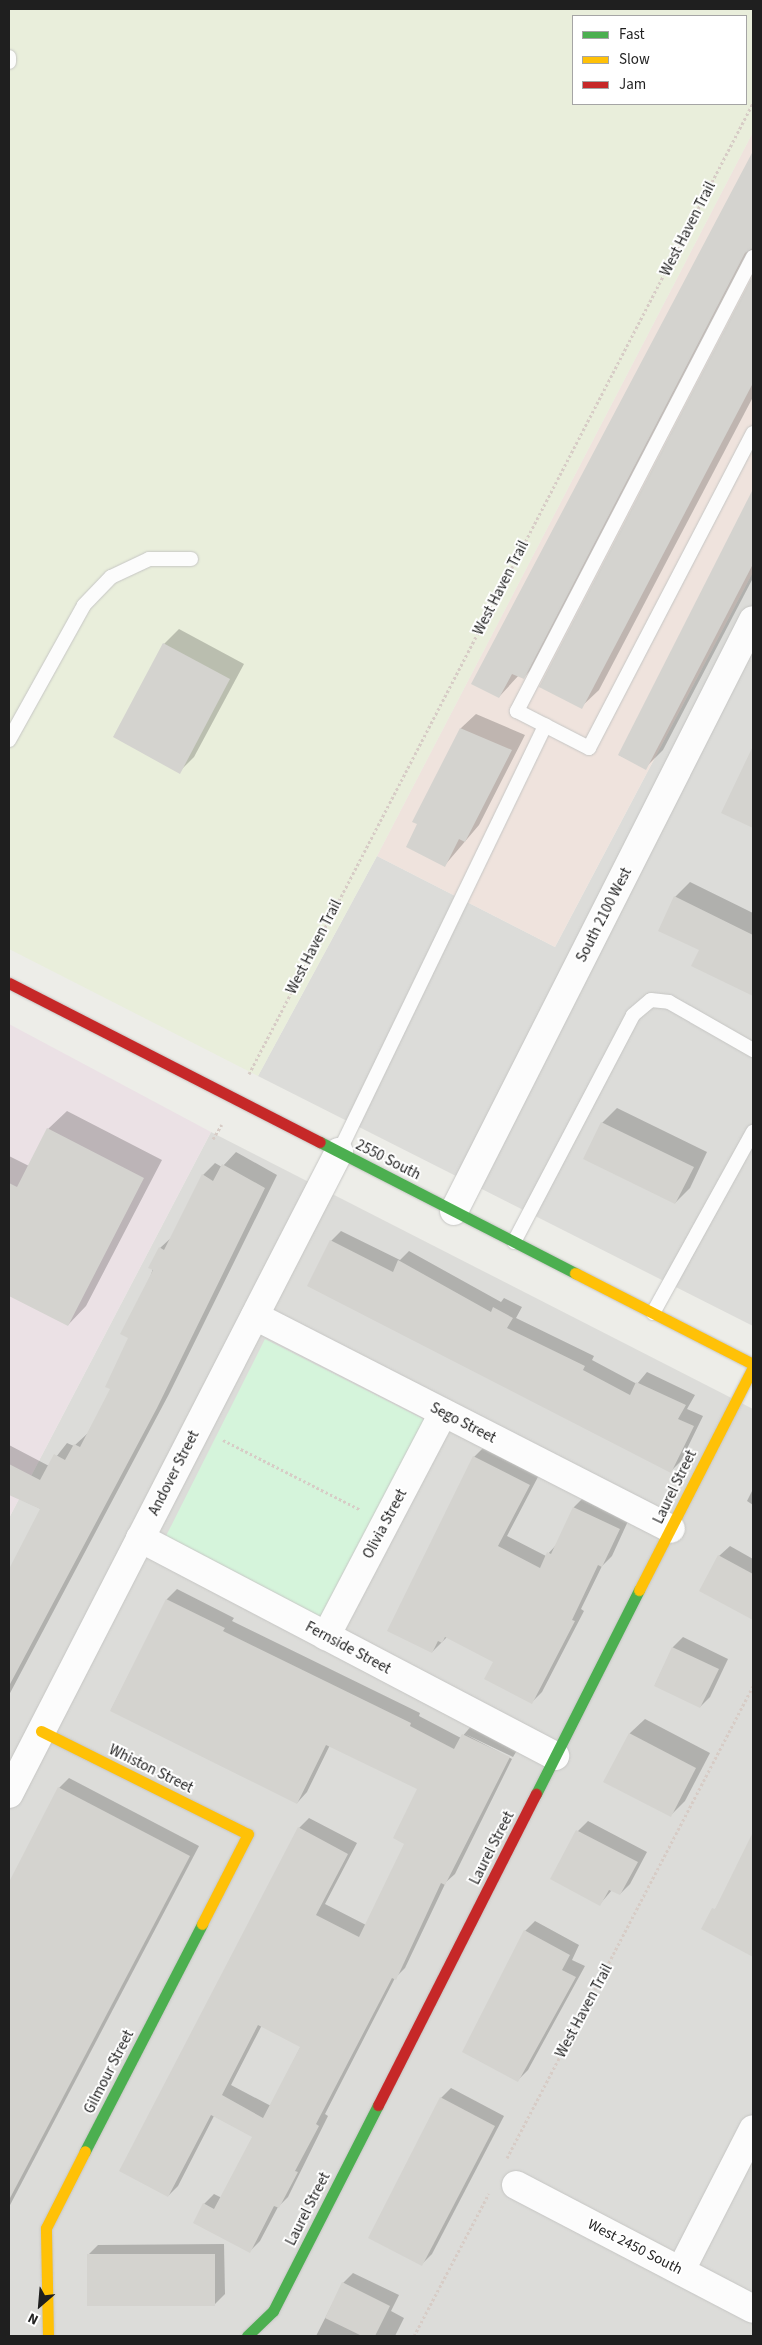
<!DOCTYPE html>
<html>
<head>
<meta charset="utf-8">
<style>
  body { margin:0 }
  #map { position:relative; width:762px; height:2345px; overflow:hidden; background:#edede8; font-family:"Source Sans 3",sans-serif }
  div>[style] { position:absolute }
  .residential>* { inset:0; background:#dcdcd9 }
  .commercial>* { inset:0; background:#efe3dd }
  .industrial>* { inset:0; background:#ebe1e5 }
  .farmland>* { inset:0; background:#e9eedb }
  .park>* { inset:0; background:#d5f4db }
  .shadow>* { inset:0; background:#0003 }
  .building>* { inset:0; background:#d4d3cf }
  .path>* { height:3px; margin-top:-1.5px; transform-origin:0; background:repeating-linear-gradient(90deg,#d7ccc6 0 2.5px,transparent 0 5px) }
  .roads { filter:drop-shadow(0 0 1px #c6c6c4) drop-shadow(0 0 1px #c6c6c4) }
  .lane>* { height:14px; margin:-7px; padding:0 7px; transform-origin:7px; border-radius:7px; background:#fcfcfc }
  .street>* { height:28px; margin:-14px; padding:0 14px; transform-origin:14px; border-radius:14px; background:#fcfcfc }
  .fast>* { height:11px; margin:-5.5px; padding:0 5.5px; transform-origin:5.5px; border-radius:5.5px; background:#4caf50 }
  .slow>* { height:11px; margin:-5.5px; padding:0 5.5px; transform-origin:5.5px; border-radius:5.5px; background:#ffc107 }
  .jam>* { height:11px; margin:-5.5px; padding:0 5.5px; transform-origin:5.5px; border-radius:5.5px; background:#c62828 }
  span { translate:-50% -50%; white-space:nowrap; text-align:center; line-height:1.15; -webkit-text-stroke:4px #fff; paint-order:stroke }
  .street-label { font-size:15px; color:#1f1f1f }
  .frame { position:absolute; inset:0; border:10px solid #1f1f1f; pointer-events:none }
  .legend { position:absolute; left:572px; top:15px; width:175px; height:90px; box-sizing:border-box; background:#fff; border:1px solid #a5a5a5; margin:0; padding:6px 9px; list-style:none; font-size:15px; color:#1f1f1f }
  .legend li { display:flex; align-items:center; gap:10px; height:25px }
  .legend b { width:25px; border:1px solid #a5a5a5 }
  .north { position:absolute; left:15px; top:2280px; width:50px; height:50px; -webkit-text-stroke:4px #fff; paint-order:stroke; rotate:207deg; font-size:14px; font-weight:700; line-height:20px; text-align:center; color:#1f1f1f }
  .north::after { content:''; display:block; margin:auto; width:18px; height:22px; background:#1f1f1f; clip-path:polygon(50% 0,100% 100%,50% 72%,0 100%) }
</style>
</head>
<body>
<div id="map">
  <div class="residential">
    <div style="clip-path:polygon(753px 572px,753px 1326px,258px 1076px,377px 856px,555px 947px)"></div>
    <div style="clip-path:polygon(211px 1132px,753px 1409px,753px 2336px,9px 2336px,9px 1518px)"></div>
  </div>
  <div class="commercial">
    <div style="clip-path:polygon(753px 132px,753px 572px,555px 947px,377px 856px)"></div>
  </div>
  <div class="industrial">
    <div style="clip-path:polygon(9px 1024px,211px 1132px,9px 1518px)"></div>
  </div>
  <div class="farmland">
    <div style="clip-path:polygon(evenodd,9px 9px,753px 9px,753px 132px,377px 856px,258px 1076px,9px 949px,9px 9px,573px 16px,746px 16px,746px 104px,573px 104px,573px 16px)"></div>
  </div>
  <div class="park">
    <div style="clip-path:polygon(265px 1339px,427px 1421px,325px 1622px,164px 1540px)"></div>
  </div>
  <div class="shadow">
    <div style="clip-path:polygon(753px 154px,753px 252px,541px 660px,523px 678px,519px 675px,499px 697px,473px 684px)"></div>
    <div style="clip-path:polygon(753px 278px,753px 397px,599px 690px,581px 707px,541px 687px)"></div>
    <div style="clip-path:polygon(753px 492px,753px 578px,663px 750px,645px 768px,619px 755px)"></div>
    <div style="clip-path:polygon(179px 629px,244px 664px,194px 757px,179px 772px,164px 644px)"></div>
    <div style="clip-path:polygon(476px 714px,525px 735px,479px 825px,445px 865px,419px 824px,414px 821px,461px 728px)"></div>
    <div style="clip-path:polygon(753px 761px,753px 827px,723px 812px,742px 772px)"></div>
    <div style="clip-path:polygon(690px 882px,753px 913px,753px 994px,693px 965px,700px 950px,675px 897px)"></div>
    <div style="clip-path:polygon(617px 1108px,707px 1152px,690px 1188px,675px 1203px,602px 1123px)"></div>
    <div style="clip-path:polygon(67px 1111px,162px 1160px,86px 1306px,68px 1325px,9px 1294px,9px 1156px,29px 1166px,48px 1129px)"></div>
    <div style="clip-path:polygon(236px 1152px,277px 1175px,169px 1394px,9px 1695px,9px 1572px,41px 1509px,9px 1494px,9px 1445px,49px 1466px,67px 1443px,74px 1446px,88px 1433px,112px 1389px,160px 1248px,173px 1236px,203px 1175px,215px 1163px,222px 1167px)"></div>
    <div style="clip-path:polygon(341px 1231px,400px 1260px,409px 1251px,501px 1302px,504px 1298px,522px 1307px,516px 1318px,594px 1356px,592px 1360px,637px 1384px,647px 1372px,695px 1395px,687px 1409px,703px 1416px,681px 1461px,671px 1471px,331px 1241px)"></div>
    <div style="clip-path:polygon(484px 1447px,539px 1475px,507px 1536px,546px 1556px,557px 1544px,574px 1507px,584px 1497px,629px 1519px,612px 1556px,602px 1566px,581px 1609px,584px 1611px,542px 1692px,532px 1702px,495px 1661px,447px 1637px,432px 1652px,474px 1457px)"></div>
    <div style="clip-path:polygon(753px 1489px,753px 1505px,747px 1501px)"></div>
    <div style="clip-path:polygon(730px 1546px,753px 1559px,753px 1610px,747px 1616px,719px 1556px)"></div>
    <div style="clip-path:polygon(evenodd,177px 1589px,234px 1618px,232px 1621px,420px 1713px,419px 1716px,461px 1738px,473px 1724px,519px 1747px,513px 1757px,465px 1734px,512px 1759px,455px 1874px,446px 1882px,405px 1968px,395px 1978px,325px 2114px,328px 2116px,288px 2197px,278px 2207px,260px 2241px,250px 2251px,204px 2204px,214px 2194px,222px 2198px,254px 2137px,214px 2116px,178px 2186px,168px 2196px,299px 1828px,309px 1818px,357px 1843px,325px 1904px,366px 1925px,406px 1844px,418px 1788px,330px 1745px,307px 1792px,297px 1803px,111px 1710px,167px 1599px,177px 1589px,262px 2025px,301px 2046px,271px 2106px,231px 2085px,262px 2025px)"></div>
    <div style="clip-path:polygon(683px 1637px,728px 1659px,710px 1697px,700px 1707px,655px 1685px,673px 1647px)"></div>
    <div style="clip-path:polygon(645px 1719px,710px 1753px,685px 1801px,671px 1815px,605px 1781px,630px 1733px)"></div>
    <div style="clip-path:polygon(69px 1778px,199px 1846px,9px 2207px,9px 1885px,59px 1788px)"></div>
    <div style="clip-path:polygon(588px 1821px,647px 1852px,630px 1884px,620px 1894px,612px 1890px,600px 1904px,552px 1879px,578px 1831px)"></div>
    <div style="clip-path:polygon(753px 1840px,753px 1955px,703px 1928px,722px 1899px)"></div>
    <div style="clip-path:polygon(535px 1921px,579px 1945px,572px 1960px,585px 1966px,528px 2070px,518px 2080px,525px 1931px)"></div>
    <div style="clip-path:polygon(451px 2088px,504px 2116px,432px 2254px,422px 2264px,441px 2098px)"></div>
    <div style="clip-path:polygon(224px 2244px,225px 2294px,215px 2304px,88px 2255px,98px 2245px)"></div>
    <div style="clip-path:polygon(353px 2273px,399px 2295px,391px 2311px,404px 2318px,395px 2336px,316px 2336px,343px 2283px)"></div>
  </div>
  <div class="building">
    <div style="clip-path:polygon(753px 151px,753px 248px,745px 253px,524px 679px,512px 674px,499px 698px,471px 684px)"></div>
    <div style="clip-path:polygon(753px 275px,753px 383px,582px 709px,539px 687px)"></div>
    <div style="clip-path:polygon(753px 489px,753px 564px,646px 770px,618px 755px)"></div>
    <div style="clip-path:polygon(163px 643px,230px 679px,180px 774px,113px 737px)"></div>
    <div style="clip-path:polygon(460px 728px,512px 750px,465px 842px,459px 839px,445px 867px,406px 847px,417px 824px,412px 822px)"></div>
    <div style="clip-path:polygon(753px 746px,753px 828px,721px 813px)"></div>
    <div style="clip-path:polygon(674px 896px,753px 935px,753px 996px,691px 966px,699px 950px,658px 931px)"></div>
    <div style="clip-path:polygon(601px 1122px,694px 1167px,675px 1204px,583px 1159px)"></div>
    <div style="clip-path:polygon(47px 1128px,144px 1178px,68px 1326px,9px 1296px,9px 1183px,17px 1187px)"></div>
    <div style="clip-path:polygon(222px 1164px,265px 1188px,157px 1408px,9px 1686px,9px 1569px,40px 1509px,9px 1495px,9px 1464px,40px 1480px,54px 1454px,65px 1460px,74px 1444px,80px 1447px,110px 1389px,105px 1387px,128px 1338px,120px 1334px,153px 1270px,148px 1268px,159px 1247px,164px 1250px,202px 1174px,213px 1181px)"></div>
    <div style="clip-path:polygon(330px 1240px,393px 1272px,398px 1260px,491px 1312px,493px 1307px,513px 1318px,507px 1328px,585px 1366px,583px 1370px,630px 1395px,636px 1382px,686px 1405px,678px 1419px,694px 1426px,671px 1473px,307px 1286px)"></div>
    <div style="clip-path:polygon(473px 1456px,530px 1485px,498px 1546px,540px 1568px,547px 1552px,551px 1554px,573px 1507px,620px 1529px,602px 1567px,598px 1565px,572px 1620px,575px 1621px,532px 1704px,484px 1679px,493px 1662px,445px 1637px,442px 1643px,438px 1641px,432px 1653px,387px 1631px)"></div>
    <div style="clip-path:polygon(718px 1555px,753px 1574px,753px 1620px,699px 1591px)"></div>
    <div style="clip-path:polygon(evenodd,166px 1599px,225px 1628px,223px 1631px,411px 1723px,410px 1726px,454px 1749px,462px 1734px,510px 1757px,445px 1885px,441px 1883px,396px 1980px,392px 1978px,316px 2124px,319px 2126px,295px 2171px,298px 2172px,279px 2208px,274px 2206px,250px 2253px,193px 2223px,203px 2203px,214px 2209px,252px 2137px,211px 2115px,168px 2197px,119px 2171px,298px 1827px,348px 1854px,316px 1915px,359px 1937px,404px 1844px,393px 1838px,417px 1789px,326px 1745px,297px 1804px,110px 1711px,166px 1599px,258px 2025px,300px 2047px,263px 2118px,222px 2095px,258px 2025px)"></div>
    <div style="clip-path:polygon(672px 1647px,719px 1669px,700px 1708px,654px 1686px)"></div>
    <div style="clip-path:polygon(629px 1733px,696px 1768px,671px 1817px,603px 1782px)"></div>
    <div style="clip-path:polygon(58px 1787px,190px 1856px,9px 2200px,9px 1882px)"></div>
    <div style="clip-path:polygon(576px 1830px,638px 1862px,620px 1895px,609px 1890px,600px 1906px,550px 1879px)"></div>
    <div style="clip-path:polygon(753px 1832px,753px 1957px,701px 1929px,712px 1908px,715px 1909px)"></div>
    <div style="clip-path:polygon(524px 1930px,570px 1955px,562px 1970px,576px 1977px,518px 2082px,462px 2052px)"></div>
    <div style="clip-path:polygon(440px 2097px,495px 2126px,422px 2266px,368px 2238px)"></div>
    <div style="clip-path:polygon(87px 2254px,215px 2254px,215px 2306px,87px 2306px)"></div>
    <div style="clip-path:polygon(342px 2282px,390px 2306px,375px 2336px,362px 2336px,325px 2318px)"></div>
  </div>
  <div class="path">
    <div style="left:249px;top:1074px;width:1094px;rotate:-62.57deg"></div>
    <div style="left:213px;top:1139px;width:17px;rotate:-59deg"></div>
    <div style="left:223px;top:1440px;width:153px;rotate:26.9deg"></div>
    <div style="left:507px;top:2158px;width:532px;rotate:-62.47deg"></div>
    <div style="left:414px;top:2336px;width:161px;rotate:-62.3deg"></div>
  </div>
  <div class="roads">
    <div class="lane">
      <div style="left:9px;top:57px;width:5px;rotate:90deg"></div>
      <div style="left:753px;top:257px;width:512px;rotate:117.47deg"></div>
      <div style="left:517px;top:711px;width:81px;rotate:27.2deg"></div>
      <div style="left:589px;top:748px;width:355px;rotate:-62.5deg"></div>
      <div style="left:9px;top:740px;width:154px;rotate:-60.9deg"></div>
      <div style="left:84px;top:605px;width:39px;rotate:-46deg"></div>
      <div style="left:111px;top:577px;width:42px;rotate:-25.3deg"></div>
      <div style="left:149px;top:559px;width:42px"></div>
      <div style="left:339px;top:1152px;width:474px;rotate:-64.2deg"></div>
      <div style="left:514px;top:1242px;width:256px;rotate:-62.3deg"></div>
      <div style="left:633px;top:1015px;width:23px;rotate:-40deg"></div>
      <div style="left:651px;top:1000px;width:18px;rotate:6deg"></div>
      <div style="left:669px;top:1002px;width:97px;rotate:29.7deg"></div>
      <div style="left:653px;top:1313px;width:207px;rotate:-61.1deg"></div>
    </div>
    <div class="street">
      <div style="left:454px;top:1211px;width:662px;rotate:-63.16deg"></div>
      <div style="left:255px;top:1316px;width:467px;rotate:27.1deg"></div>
      <div style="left:140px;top:1538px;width:469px;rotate:27.7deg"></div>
      <div style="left:326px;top:1636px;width:252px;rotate:-62.3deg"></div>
      <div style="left:9px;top:1794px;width:722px;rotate:-62.8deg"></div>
      <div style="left:516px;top:2185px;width:267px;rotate:27.6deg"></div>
      <div style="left:681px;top:2270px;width:158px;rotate:-62.9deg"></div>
    </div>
    <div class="fast">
      <div style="left:320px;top:1142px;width:287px;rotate:27.2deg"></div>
      <div style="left:536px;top:1794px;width:229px;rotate:-63.2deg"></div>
      <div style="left:85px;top:2151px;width:255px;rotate:-62.7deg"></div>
      <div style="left:247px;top:2336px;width:36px;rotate:-44deg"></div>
      <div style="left:273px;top:2311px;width:231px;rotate:-63deg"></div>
    </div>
    <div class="slow">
      <div style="left:575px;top:1273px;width:200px;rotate:27.1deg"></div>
      <div style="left:639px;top:1590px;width:250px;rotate:-62.9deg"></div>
      <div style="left:41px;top:1731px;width:231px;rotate:26.5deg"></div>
      <div style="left:248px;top:1834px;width:101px;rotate:117.1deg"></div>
      <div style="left:48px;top:2336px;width:108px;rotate:-91.1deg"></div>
      <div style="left:46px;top:2228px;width:86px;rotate:-63.1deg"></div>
    </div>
    <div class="jam">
      <div style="left:9px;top:983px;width:349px;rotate:27.1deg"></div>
      <div style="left:378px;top:2105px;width:349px;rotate:-63.1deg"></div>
    </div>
  </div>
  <div class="street-label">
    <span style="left:688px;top:229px;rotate:-63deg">West Haven Trail</span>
    <span style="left:501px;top:588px;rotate:-63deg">West Haven Trail</span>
    <span style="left:604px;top:915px;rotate:-63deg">South 2100 West</span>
    <span style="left:314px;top:947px;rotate:-63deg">West Haven Trail</span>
    <span style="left:388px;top:1160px;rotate:27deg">2550 South</span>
    <span style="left:463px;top:1423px;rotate:27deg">Sego Street</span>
    <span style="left:174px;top:1473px;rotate:-63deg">Andover Street</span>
    <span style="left:675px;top:1487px;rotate:-64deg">Laurel Street</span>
    <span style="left:385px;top:1524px;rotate:-62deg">Olivia Street</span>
    <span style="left:348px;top:1648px;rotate:28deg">Fernside Street</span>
    <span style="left:151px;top:1769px;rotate:26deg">Whiston Street</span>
    <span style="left:492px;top:1848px;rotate:-63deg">Laurel Street</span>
    <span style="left:584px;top:2011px;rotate:-62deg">West Haven Trail</span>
    <span style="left:109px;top:2072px;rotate:-63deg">Gilmour Street</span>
    <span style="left:308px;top:2209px;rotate:-63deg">Laurel Street</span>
    <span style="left:635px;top:2247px;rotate:27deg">West 2450 South</span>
  </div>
  <div class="frame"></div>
  <ul class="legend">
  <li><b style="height:6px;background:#4caf50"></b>Fast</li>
  <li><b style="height:6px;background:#ffc107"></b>Slow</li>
  <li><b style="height:6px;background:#c62828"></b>Jam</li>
  </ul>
  <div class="north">N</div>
</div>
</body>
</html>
